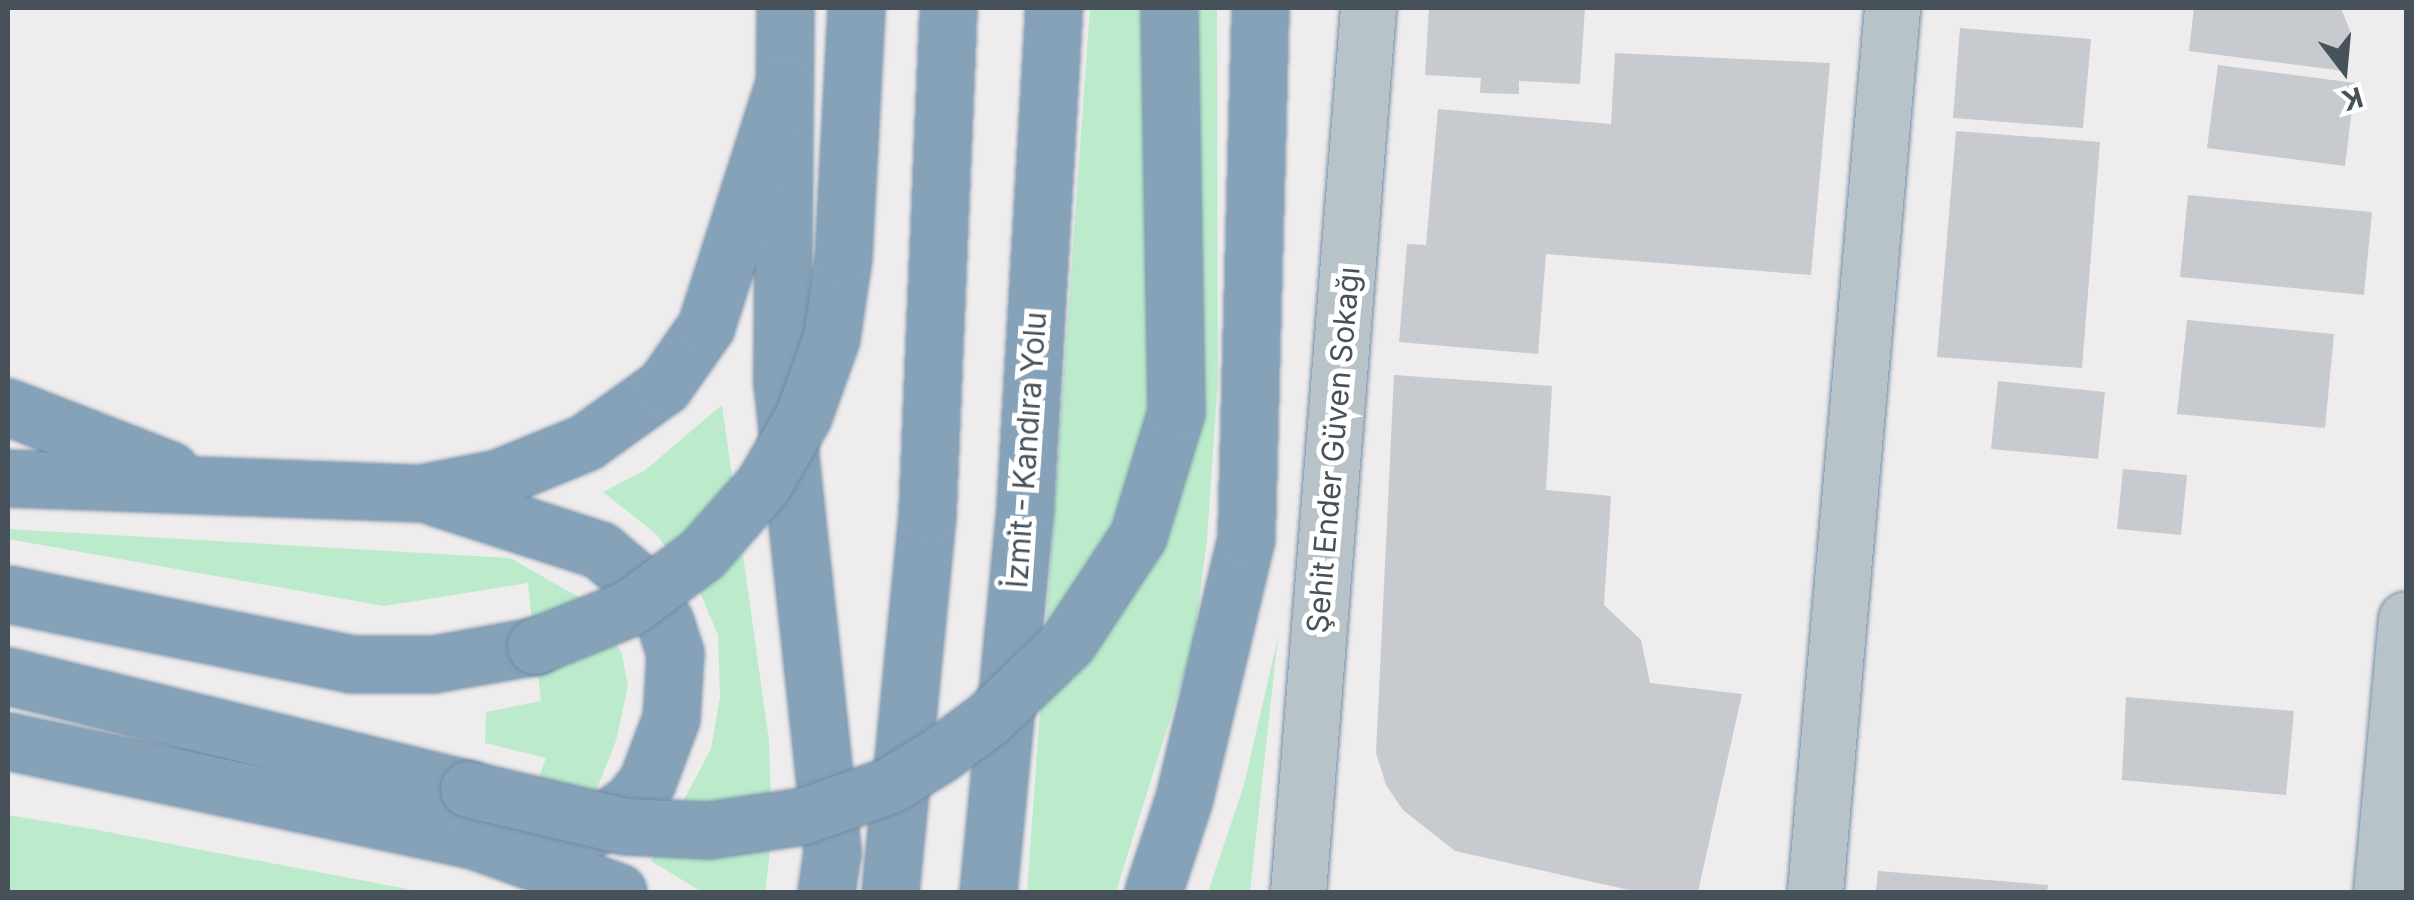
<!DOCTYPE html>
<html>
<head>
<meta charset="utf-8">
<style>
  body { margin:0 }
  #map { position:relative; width:2414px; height:900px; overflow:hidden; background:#efeced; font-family:Inter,sans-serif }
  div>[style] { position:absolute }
  .green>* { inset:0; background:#bcebcc }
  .building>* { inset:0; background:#c7cacf }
  .roads { filter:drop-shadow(0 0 2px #728da5) drop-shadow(0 0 2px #728da5) }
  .minor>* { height:55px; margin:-27.5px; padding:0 27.5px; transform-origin:27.5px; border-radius:27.5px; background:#b8c2c9 }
  .highway>* { height:55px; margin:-27.5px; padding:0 27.5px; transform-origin:27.5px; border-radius:27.5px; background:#86a2b9 }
  .bridges { filter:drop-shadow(0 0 2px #728da5) drop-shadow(0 0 2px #728da5) }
  .highway-bridge>* { height:55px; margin:-27.5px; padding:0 27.5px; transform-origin:27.5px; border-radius:27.5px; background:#86a2b9 }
  span { translate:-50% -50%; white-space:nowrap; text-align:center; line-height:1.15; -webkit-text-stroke:10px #fff; paint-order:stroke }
  .street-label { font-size:30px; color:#465159 }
  .frame { position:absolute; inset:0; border:10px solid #465159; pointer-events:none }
  .north { position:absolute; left:2294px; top:20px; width:100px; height:100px; -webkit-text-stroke:8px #fff; paint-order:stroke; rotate:164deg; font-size:28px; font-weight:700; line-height:40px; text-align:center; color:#465159 }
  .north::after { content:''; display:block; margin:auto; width:35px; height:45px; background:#465159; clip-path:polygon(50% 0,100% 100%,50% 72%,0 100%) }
</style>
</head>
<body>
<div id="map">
  <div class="green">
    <div style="clip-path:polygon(1090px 8px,1217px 8px,1218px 379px,1207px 540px,1193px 646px,1116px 892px,1027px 892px)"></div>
    <div style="clip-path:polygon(722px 405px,769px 741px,772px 835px,765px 892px,702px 892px,651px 861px,711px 749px,720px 697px,718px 635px,698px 588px,656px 534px,603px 492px,644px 471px)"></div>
    <div style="clip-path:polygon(8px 529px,510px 558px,593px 605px,622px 654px,628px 686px,616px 741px,596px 791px,571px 821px,520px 828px,546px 758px,485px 743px,486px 712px,541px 701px,528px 583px,384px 606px,8px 539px)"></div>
    <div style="clip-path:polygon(1278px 637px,1250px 892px,1208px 892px,1244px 785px)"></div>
    <div style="clip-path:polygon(8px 815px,92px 829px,423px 892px,8px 892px)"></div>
  </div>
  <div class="building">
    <div style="clip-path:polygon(1429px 8px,1585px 8px,1580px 84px,1519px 81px,1519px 94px,1480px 93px,1481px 78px,1425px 75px)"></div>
    <div style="clip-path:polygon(2194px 8px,2341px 8px,2350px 31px,2344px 71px,2189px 51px)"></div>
    <div style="clip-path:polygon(1960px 28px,2091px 39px,2083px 128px,1953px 118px)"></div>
    <div style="clip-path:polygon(1615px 53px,1830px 63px,1811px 275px,1546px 254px,1538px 354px,1399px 342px,1407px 244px,1426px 245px,1438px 109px,1611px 124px)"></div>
    <div style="clip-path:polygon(2218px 65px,2355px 83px,2345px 166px,2207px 148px)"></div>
    <div style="clip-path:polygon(1956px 131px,2100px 142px,2082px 368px,1937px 357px)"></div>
    <div style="clip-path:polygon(2188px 195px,2372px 212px,2364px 295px,2180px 277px)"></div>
    <div style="clip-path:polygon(2187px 320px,2334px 334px,2325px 428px,2177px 414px)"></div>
    <div style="clip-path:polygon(1394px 375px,1552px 386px,1546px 490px,1611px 496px,1604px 605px,1641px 640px,1650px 683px,1742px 694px,1698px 892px,1638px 892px,1455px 851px,1403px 810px,1386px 785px,1376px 753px)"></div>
    <div style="clip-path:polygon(1998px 381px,2105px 392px,2098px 459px,1991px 449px)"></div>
    <div style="clip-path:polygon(2123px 469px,2187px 475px,2181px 535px,2117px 529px)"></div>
    <div style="clip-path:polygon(2126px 697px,2294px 711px,2286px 795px,2122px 780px)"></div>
    <div style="clip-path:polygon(1878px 871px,2048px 885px,2047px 892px,1876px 892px)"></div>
  </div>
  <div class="roads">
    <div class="minor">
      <div style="left:1298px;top:892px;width:887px;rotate:-85.47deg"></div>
      <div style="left:1815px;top:892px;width:887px;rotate:-85.02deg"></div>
      <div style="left:2381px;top:892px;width:274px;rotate:-84.8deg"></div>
    </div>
    <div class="highway">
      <div style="left:785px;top:8px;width:374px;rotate:90.5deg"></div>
      <div style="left:782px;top:382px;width:473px;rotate:83.9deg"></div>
      <div style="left:832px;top:852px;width:40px;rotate:98.5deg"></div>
      <div style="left:8px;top:407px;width:174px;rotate:21.3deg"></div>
      <div style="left:8px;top:478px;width:413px;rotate:2.1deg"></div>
      <div style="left:421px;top:493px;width:78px;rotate:-11deg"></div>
      <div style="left:498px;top:478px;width:95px;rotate:-22.2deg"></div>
      <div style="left:586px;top:442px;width:96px;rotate:-35.7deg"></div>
      <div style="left:664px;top:386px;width:73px;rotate:-55deg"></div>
      <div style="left:706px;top:326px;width:255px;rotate:-72.2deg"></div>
      <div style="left:436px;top:497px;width:172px;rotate:17.9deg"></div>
      <div style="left:600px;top:550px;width:52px;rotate:40.4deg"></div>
      <div style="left:640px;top:584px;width:45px;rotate:56.7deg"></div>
      <div style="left:665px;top:622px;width:33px;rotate:72deg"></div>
      <div style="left:675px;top:653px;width:65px;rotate:93.5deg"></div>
      <div style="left:671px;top:718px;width:68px;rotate:110.6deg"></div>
      <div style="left:647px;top:782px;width:26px;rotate:129deg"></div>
      <div style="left:631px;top:802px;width:42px;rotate:144.8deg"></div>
      <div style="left:597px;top:826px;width:45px;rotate:160.3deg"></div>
      <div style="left:555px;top:841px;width:82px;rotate:-179.3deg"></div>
      <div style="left:8px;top:594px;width:350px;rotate:11.5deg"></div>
      <div style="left:351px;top:664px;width:82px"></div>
      <div style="left:433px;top:664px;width:104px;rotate:-10deg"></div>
      <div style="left:8px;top:676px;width:474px;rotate:13.8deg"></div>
      <div style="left:8px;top:741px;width:475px;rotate:12deg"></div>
      <div style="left:473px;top:840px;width:154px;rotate:19.7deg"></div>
      <div style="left:890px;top:892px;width:380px;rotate:-84.4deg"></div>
      <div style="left:927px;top:514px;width:506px;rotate:-87.62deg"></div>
      <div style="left:988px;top:892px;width:389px;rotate:-84.5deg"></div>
      <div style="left:1025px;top:505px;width:498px;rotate:-86.7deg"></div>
      <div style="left:1153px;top:892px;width:99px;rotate:-71.7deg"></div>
      <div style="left:1184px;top:798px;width:267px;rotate:-76.6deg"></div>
      <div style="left:1246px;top:538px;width:530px;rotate:-88.49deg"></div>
    </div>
  </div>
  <div class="bridges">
    <div class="highway-bridge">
      <div style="left:535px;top:646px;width:101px;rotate:-22deg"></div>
      <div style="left:629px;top:608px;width:89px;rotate:-36.4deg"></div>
      <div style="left:701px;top:555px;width:94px;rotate:-48.5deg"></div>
      <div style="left:763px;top:485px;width:80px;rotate:-59.9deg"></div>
      <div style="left:803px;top:416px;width:83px;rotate:-70.3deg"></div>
      <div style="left:831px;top:338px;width:82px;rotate:-81.6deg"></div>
      <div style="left:843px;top:257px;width:249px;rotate:-87deg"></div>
      <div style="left:468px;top:789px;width:161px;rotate:13.3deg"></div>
      <div style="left:625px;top:826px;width:83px;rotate:2.8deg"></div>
      <div style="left:708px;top:830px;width:96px;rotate:-8.4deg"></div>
      <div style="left:803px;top:816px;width:92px;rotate:-19.6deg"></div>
      <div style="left:890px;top:785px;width:57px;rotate:-31.5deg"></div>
      <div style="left:939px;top:755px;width:61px;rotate:-36.3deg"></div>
      <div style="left:988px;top:719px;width:111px;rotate:-43.9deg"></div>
      <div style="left:1068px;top:642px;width:127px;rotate:-56.6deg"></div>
      <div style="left:1138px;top:536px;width:130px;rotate:-73deg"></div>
      <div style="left:1176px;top:412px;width:404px;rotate:-91deg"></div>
    </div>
  </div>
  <div class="street-label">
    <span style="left:1026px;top:450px;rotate:-86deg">İzmit - Kandıra Yolu</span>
    <span style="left:1333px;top:450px;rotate:-85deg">Şehit Ender Güven Sokağı</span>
  </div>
  <div class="frame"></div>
  <div class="north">K</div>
</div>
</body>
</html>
